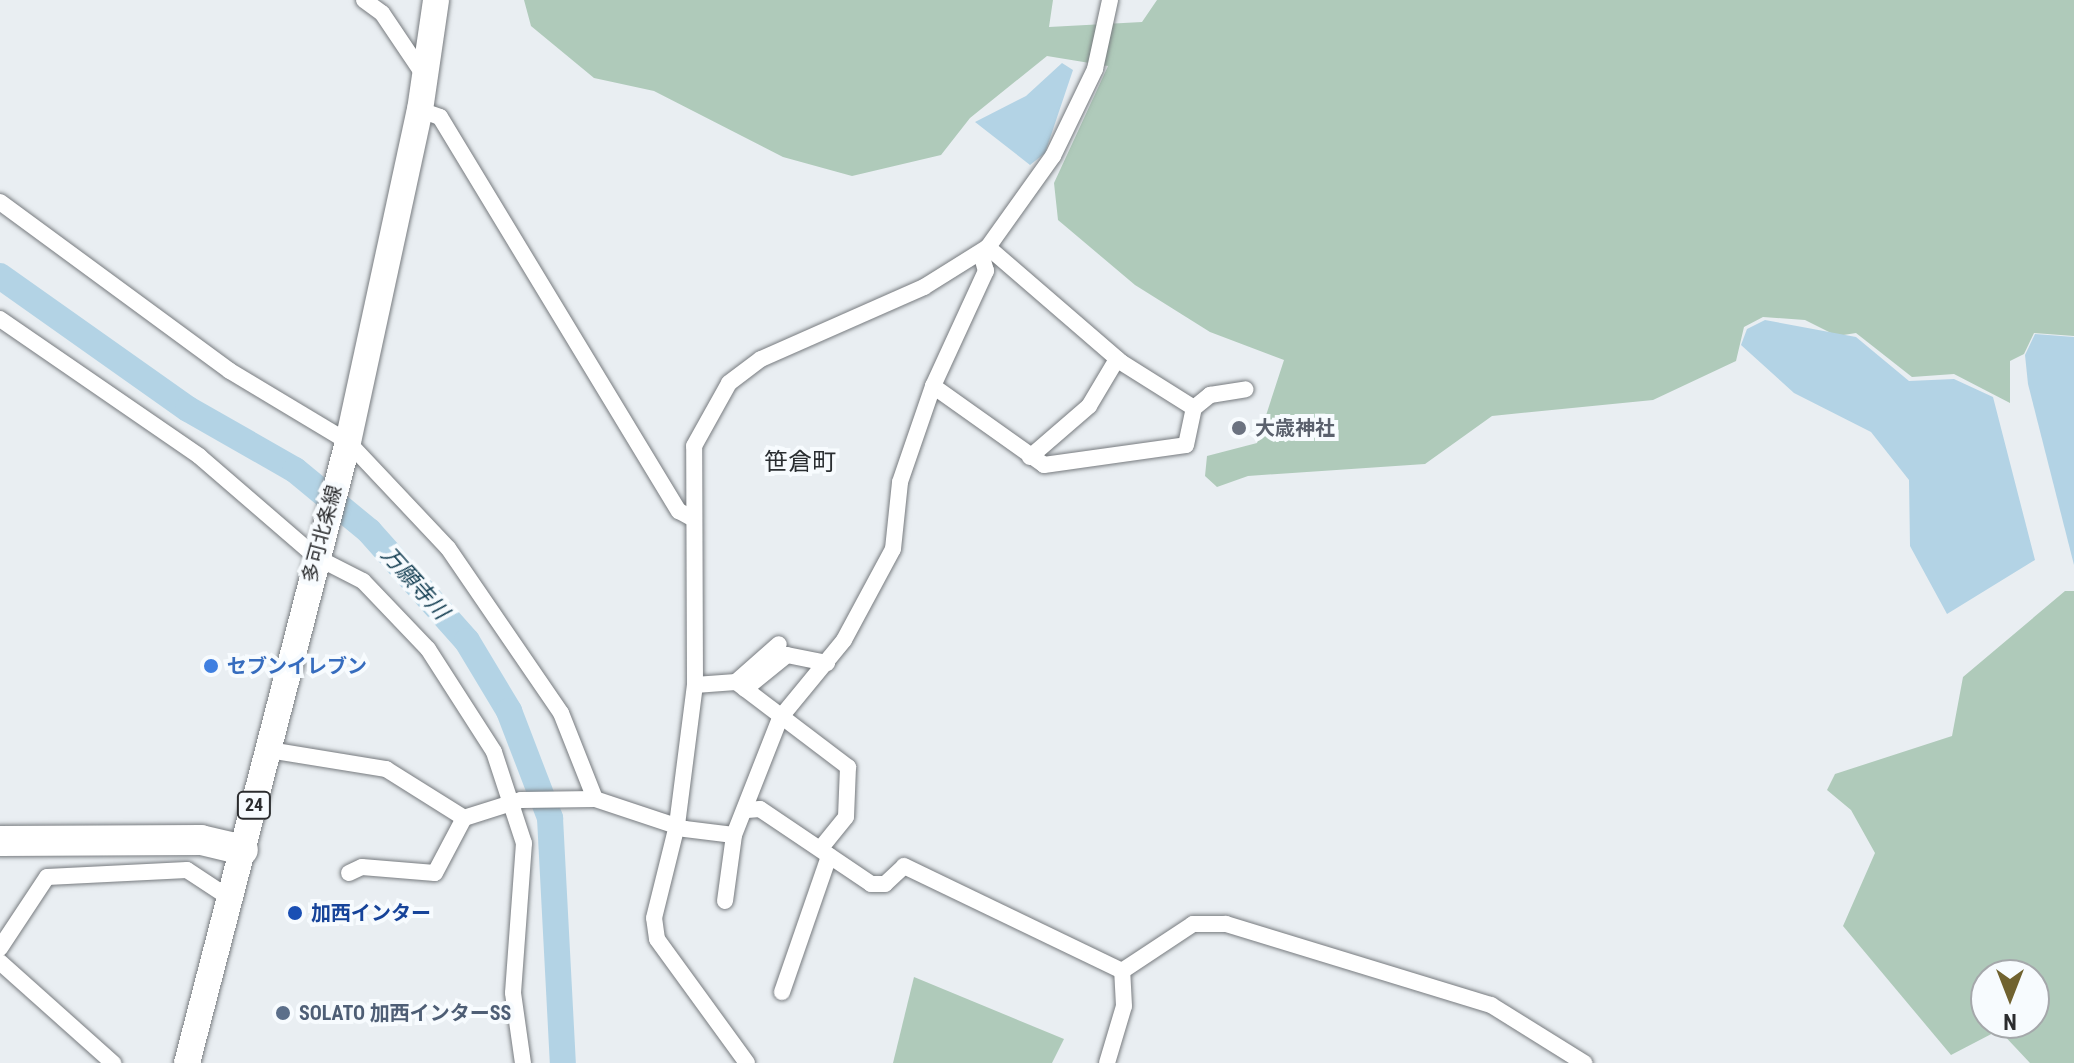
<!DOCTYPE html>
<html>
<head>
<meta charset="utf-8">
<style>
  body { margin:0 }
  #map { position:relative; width:2074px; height:1063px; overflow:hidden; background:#e9eef2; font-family:"Roboto Condensed","Noto Sans JP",sans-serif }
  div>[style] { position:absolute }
  .green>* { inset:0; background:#afcaba }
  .water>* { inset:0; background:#b3d3e5 }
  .river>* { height:26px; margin:-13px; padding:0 13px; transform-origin:13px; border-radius:13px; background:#b3d3e5 }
  .roads { filter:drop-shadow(0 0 2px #777b7f) drop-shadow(0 0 2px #777b7f) }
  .minor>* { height:16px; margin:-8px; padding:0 8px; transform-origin:8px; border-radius:8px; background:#fff }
  .primary>* { height:26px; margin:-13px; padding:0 13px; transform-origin:13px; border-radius:13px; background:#fff }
  .motorway>* { height:30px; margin:-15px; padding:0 15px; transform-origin:15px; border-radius:15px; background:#fff }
  .dots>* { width:22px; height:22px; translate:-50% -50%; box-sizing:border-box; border:4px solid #f7fbfe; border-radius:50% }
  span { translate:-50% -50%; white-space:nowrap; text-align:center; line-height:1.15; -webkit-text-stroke:8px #f7fbfe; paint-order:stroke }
  .shield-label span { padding:2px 6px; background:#f7fbfe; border:2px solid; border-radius:6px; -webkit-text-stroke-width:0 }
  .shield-label { font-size:18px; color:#2b2c2e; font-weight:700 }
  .worship-label { font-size:20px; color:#5b616d; font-weight:700 }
  .left { translate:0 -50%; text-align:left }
  .street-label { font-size:20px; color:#2b2c2e }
  .shop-label { font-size:20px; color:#366cbe; font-weight:700 }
  .transit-label { font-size:20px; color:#164399; font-weight:700 }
  .service-label { font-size:20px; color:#4e5e75; font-weight:700 }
  .water-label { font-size:22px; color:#103b4f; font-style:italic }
  .quarter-label { font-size:24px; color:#2a2e31 }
  .north { position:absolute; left:1970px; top:959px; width:80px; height:80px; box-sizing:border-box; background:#f7fbfe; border:2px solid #a5a8ab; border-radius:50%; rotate:180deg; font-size:22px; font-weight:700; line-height:32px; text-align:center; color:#2b2c2e }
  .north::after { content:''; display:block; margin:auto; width:28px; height:36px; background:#70622f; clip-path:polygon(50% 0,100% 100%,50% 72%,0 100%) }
</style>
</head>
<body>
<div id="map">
  <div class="green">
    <div style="clip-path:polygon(524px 0,1053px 0,1049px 27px,1142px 22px,1157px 0,2074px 0,2074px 336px,2034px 333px,2024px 354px,2010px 361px,2010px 403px,1954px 374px,1912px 377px,1856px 333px,1837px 336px,1805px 320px,1763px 317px,1744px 327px,1736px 361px,1653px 400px,1492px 416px,1425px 464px,1248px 476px,1217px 487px,1205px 476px,1207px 456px,1257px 443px,1284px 360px,1210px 332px,1135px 285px,1058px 220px,1054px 183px,1108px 66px,1047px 56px,970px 118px,941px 155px,852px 176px,783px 157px,654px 91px,594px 78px,531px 26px)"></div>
    <div style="clip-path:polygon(evenodd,2065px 591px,2074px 591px,2074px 1063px,2030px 1063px,1999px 1030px,1951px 1055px,1843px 926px,1875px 853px,1851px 810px,1827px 790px,1835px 774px,1952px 736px,1963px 677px,2065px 591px,1986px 975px,2034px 975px,2034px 1023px,1986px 1023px,1986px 975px)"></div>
    <div style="clip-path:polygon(914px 977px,1064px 1039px,1052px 1063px,893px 1063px)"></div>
  </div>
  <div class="water">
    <div style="clip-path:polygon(1062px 63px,1073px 70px,1045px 153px,1030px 165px,975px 122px,1026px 96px)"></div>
    <div style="clip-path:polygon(1765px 320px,1856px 337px,1909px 381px,1954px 379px,1993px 397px,2035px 560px,1947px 614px,1910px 546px,1909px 480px,1871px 432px,1794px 393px,1741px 345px,1747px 329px)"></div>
    <div style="clip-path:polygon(2035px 334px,2074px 337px,2074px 565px,2028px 384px,2025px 355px)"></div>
  </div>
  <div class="river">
    <div style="left:0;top:276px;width:230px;rotate:35.3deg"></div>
    <div style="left:188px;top:409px;width:123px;rotate:29.7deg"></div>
    <div style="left:295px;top:470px;width:96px;rotate:39.5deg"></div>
    <div style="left:369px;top:531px;width:147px;rotate:48.3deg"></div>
    <div style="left:467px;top:641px;width:82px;rotate:59deg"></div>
    <div style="left:509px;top:711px;width:115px;rotate:69deg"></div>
    <div style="left:550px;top:818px;width:245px;rotate:87deg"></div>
  </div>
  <div class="roads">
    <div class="minor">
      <div style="left:364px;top:0;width:22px;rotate:36deg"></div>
      <div style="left:382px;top:13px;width:77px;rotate:56.1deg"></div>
      <div style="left:420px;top:110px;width:21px;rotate:19deg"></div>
      <div style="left:440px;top:117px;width:461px;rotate:58.8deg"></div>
      <div style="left:679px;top:511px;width:13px;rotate:29deg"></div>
      <div style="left:0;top:202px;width:285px;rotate:36.3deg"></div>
      <div style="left:230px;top:371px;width:138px;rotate:31deg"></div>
      <div style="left:348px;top:442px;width:146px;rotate:46.7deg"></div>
      <div style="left:448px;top:548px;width:200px;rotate:55.6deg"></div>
      <div style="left:561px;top:713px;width:92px;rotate:68.4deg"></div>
      <div style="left:0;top:319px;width:242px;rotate:34.5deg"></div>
      <div style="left:199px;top:456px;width:155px;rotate:40.8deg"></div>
      <div style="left:316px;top:557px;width:53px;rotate:27.1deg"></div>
      <div style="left:363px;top:581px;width:94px;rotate:46.3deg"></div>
      <div style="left:428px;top:649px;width:122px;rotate:57.3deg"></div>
      <div style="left:494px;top:752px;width:96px;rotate:71.8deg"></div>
      <div style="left:524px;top:843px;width:150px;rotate:94.2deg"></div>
      <div style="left:513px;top:993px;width:71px;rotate:81.9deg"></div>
      <div style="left:933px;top:386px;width:136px;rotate:35.4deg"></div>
      <div style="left:1044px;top:465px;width:143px;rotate:-8deg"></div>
      <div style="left:1186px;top:445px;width:38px;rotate:-78deg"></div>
      <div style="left:1194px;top:408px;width:86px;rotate:-147.8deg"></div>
      <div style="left:1121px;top:362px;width:176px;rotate:-139.2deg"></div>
      <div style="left:1194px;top:408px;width:21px;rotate:-39deg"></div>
      <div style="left:1210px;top:395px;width:36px;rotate:-9deg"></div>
      <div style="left:1030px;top:457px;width:78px;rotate:-40.8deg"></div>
      <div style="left:1089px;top:406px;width:55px;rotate:-59.2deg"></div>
      <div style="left:736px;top:682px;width:57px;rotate:-41.5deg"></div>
      <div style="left:695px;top:685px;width:41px;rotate:-4.2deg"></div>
      <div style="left:736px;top:682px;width:141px;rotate:37.2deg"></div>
      <div style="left:848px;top:767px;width:50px;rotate:92.3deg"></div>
      <div style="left:846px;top:817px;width:38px;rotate:129deg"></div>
      <div style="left:745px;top:689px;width:54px;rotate:-39deg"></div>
      <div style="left:787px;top:655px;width:41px;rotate:11.3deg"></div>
      <div style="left:269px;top:750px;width:119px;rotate:9.2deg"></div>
      <div style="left:386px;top:769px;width:92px;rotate:32.1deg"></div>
      <div style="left:747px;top:810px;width:13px;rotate:-4deg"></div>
      <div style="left:760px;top:809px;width:134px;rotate:34deg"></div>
      <div style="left:871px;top:884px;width:14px"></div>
      <div style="left:885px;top:884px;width:26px;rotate:-43deg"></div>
      <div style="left:904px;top:866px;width:242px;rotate:25.7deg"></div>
      <div style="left:349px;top:873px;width:14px;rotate:-25deg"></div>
      <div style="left:362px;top:867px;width:73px;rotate:4.7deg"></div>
      <div style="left:435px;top:873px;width:62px;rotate:-62.2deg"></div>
      <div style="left:464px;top:818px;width:60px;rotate:-17.5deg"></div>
      <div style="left:521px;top:800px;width:74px;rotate:-0.8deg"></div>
      <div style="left:595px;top:799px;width:95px;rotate:18.4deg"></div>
      <div style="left:685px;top:829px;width:49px;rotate:7deg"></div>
      <div style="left:734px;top:835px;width:126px;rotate:-68.5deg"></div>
      <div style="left:780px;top:718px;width:101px;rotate:-50.6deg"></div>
      <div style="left:844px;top:640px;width:103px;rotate:-61.7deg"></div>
      <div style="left:893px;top:549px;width:67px;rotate:-84deg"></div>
      <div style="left:900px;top:482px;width:102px;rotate:-71deg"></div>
      <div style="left:933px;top:386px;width:127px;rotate:-65.3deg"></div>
      <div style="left:986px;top:271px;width:19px;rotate:-106deg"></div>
      <div style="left:725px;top:901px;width:67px;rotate:-82.2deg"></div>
      <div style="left:0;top:948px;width:85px;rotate:-56.5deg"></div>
      <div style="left:47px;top:877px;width:140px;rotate:-2.9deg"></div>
      <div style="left:187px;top:870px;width:53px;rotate:33.4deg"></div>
      <div style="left:0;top:962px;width:152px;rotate:41.8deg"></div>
      <div style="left:782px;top:992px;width:144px;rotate:-70.9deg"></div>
      <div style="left:747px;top:1063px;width:153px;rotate:-126deg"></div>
      <div style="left:657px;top:939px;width:21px;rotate:-98deg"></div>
      <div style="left:654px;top:918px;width:96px;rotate:-76.1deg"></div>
      <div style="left:677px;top:825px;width:141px;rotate:-82.7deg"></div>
      <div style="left:695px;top:685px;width:239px;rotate:-90.2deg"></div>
      <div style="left:694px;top:446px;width:72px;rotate:-60.9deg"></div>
      <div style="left:729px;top:383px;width:40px;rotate:-37deg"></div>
      <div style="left:761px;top:359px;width:178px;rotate:-23.8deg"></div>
      <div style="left:924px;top:287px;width:75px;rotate:-32deg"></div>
      <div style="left:988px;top:247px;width:112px;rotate:-54.5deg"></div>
      <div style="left:1053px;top:156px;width:97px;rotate:-64.2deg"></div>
      <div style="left:1095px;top:69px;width:71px;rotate:-77.7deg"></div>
      <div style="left:1107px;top:1063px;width:59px;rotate:-73.4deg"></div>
      <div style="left:1124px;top:1006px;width:35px;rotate:-93deg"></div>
      <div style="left:1122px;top:971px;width:85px;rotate:-33.5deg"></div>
      <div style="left:1193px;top:924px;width:33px"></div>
      <div style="left:1226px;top:924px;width:277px;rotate:17deg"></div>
      <div style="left:1491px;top:1005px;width:110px;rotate:31.9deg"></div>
    </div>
    <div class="primary">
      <div style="left:187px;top:1063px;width:642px;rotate:-75.47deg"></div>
      <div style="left:348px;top:442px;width:340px;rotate:-77.8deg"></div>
      <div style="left:420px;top:110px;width:111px;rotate:-81.7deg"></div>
    </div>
    <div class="motorway">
      <div style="left:0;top:841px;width:201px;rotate:-0.3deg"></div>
      <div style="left:201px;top:840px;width:43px;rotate:13.4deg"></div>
    </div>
  </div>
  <div class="dots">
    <div style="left:1239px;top:428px;background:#6b7280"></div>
    <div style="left:211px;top:666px;background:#3f7fe0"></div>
    <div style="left:295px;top:913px;background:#1a4fb4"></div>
    <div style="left:283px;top:1013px;background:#5c6f8a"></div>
  </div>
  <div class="shield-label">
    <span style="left:254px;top:805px">24</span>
  </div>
  <div class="worship-label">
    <span class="left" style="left:1255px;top:428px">大歳神社</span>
  </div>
  <div class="street-label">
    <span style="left:322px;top:534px;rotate:-75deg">多可北条線</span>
  </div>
  <div class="shop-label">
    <span class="left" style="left:227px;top:666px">セブンイレブン</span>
  </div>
  <div class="transit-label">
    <span class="left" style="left:311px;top:913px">加西インター</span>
  </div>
  <div class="service-label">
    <span class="left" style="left:299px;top:1013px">SOLATO 加西インターSS</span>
  </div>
  <div class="water-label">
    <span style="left:415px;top:583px;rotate:48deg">万願寺川</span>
  </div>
  <div class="quarter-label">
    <span style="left:800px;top:463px">笹倉町</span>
  </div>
  <div class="north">N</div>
</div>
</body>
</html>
